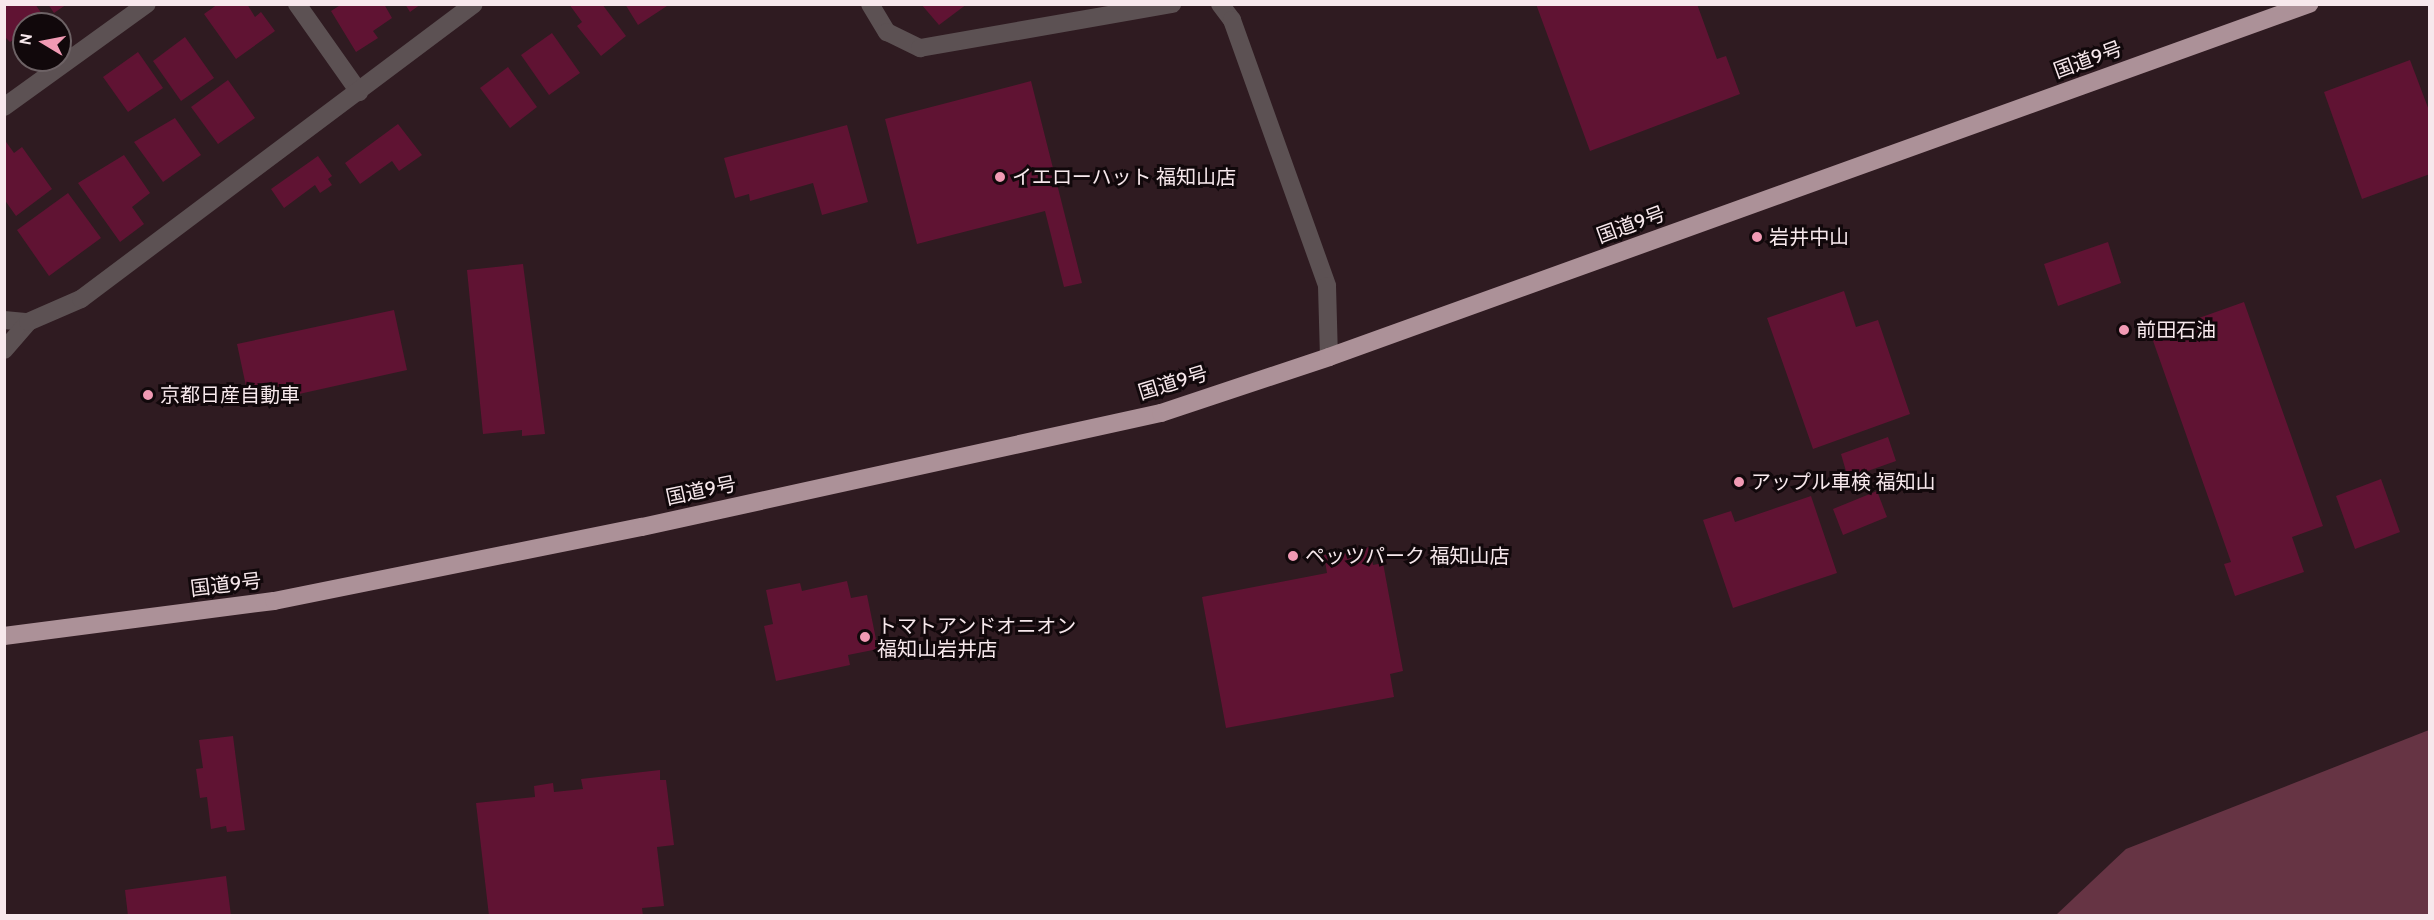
<!DOCTYPE html>
<meta charset="utf-8">
<style>
body{margin:0}
#map{position:relative;width:2434px;height:920px;overflow:hidden;background:#2f1b21;font-family:Cabin,"Noto Sans JP",sans-serif}
div>[style]{position:absolute}
[style*='--x']{left:calc(var(--x)*1px);top:calc(var(--y)*1px);width:calc(var(--w)*1px);rotate:calc(var(--a)*1deg)}
.green>*{inset:0;background:#663444}
.building>*{inset:0;background:#601333}
.street>*{height:18px;margin:-9px;padding:0 9px;transform-origin:9px;border-radius:9px;background:#5c5153}
.highway>*{height:18px;margin:-9px;padding:0 9px;transform-origin:9px;border-radius:9px;background:#ac9198}
.dots>*{width:16px;height:16px;translate:-50% -50%;box-sizing:border-box;border:3px solid #11080b;border-radius:50%}
span{translate:-50% -50%;white-space:nowrap;text-align:center;line-height:1.15;-webkit-text-stroke:6px #11080b;paint-order:stroke}
.street-label{font-size:20px;color:#f7e8ec}
.poi-label{font-size:20px;color:#f7e8ec}
.left{translate:0 -50%;text-align:left}
.frame{position:absolute;inset:0;border:6px solid #f7e8ec;pointer-events:none}
.north{position:absolute;left:12px;top:12px;width:60px;height:60px;box-sizing:border-box;background:#11080b;border:2px solid #6d6265;border-radius:50%;rotate:280deg;font-size:16px;font-weight:700;line-height:24px;text-align:center;color:#f7e8ec}
.north::after{content:'';display:block;margin:auto;width:21px;height:27px;background:#f19ab4;clip-path:polygon(50% 0,100% 100%,50% 72%,0 100%)}
</style>
<div id="map">
<div class="green">
<i style="clip-path:polygon(2429px 730px,2429px 915px,2056px 915px,2126px 849px)"></i>
</div>
<div class="building">
<i style="clip-path:polygon(4px 4px,35px 4px,49px 24px,24px 24px,24px 32px,10px 42px,4px 36px)"></i>
<i style="clip-path:polygon(48px 4px,67px 4px,54px 13px)"></i>
<i style="clip-path:polygon(218px 4px,247px 4px,255px 17px,261px 12px,275px 31px,236px 59px,204px 14px)"></i>
<i style="clip-path:polygon(342px 4px,384px 4px,392px 18px,373px 31px,378px 38px,356px 52px,331px 11px)"></i>
<i style="clip-path:polygon(405px 4px,421px 4px,410px 12px)"></i>
<i style="clip-path:polygon(569px 4px,602px 4px,626px 36px,601px 56px,577px 26px,582px 22px)"></i>
<i style="clip-path:polygon(625px 4px,670px 4px,638px 25px)"></i>
<i style="clip-path:polygon(921px 4px,967px 4px,939px 25px)"></i>
<i style="clip-path:polygon(1536px 4px,1697px 4px,1717px 59px,1726px 56px,1740px 94px,1590px 151px)"></i>
<i style="clip-path:polygon(552px 33px,580px 73px,549px 95px,521px 55px)"></i>
<i style="clip-path:polygon(185px 37px,214px 78px,181px 101px,153px 61px)"></i>
<i style="clip-path:polygon(138px 52px,163px 88px,128px 112px,103px 77px)"></i>
<i style="clip-path:polygon(2410px 60px,2430px 113px,2430px 174px,2362px 199px,2324px 92px)"></i>
<i style="clip-path:polygon(508px 67px,537px 107px,510px 128px,480px 88px)"></i>
<i style="clip-path:polygon(228px 80px,255px 118px,218px 144px,191px 107px)"></i>
<i style="clip-path:polygon(1031px 81px,1082px 283px,1064px 287px,1045px 211px,917px 244px,885px 119px)"></i>
<i style="clip-path:polygon(175px 118px,201px 155px,163px 182px,134px 142px)"></i>
<i style="clip-path:polygon(398px 124px,422px 155px,399px 171px,392px 161px,360px 184px,345px 163px)"></i>
<i style="clip-path:polygon(847px 125px,868px 202px,822px 215px,813px 183px,750px 201px,749px 194px,735px 198px,724px 158px)"></i>
<i style="clip-path:polygon(4px 139px,14px 153px,22px 147px,52px 189px,16px 216px,4px 199px)"></i>
<i style="clip-path:polygon(124px 155px,150px 193px,132px 207px,144px 224px,120px 242px,78px 183px)"></i>
<i style="clip-path:polygon(318px 156px,332px 176px,328px 179px,332px 185px,320px 193px,315px 185px,284px 208px,271px 189px)"></i>
<i style="clip-path:polygon(68px 193px,101px 238px,49px 276px,17px 230px)"></i>
<i style="clip-path:polygon(2108px 242px,2121px 283px,2058px 306px,2044px 264px)"></i>
<i style="clip-path:polygon(523px 264px,545px 434px,522px 436px,522px 430px,483px 434px,467px 270px)"></i>
<i style="clip-path:polygon(1844px 291px,1856px 327px,1878px 320px,1910px 414px,1813px 449px,1767px 318px)"></i>
<i style="clip-path:polygon(2244px 302px,2323px 526px,2292px 537px,2304px 572px,2235px 596px,2224px 564px,2231px 562px,2151px 335px)"></i>
<i style="clip-path:polygon(394px 310px,407px 370px,250px 405px,237px 344px)"></i>
<i style="clip-path:polygon(1888px 437px,1896px 461px,1848px 478px,1841px 454px)"></i>
<i style="clip-path:polygon(2381px 479px,2400px 532px,2355px 549px,2336px 496px)"></i>
<i style="clip-path:polygon(1877px 491px,1887px 517px,1843px 535px,1833px 509px)"></i>
<i style="clip-path:polygon(1811px 496px,1837px 573px,1733px 608px,1703px 520px,1731px 511px,1735px 522px)"></i>
<i style="clip-path:polygon(1370px 547px,1373px 565px,1383px 563px,1403px 671px,1390px 674px,1394px 697px,1226px 728px,1202px 597px,1327px 573px,1324px 555px)"></i>
<i style="clip-path:polygon(847px 581px,851px 598px,867px 595px,878px 649px,848px 655px,850px 665px,776px 681px,764px 626px,773px 624px,766px 590px,800px 583px,802px 591px)"></i>
<i style="clip-path:polygon(233px 736px,245px 830px,227px 832px,226px 826px,211px 829px,207px 797px,200px 798px,196px 769px,203px 768px,199px 740px)"></i>
<i style="clip-path:polygon(660px 770px,660px 780px,666px 780px,674px 845px,657px 847px,664px 906px,642px 908px,643px 916px,489px 916px,476px 803px,535px 797px,534px 786px,553px 783px,554px 792px,583px 789px,581px 779px)"></i>
<i style="clip-path:polygon(226px 876px,231px 916px,128px 916px,125px 890px)"></i>
</div>
<div class="street">
<i style="--x:297;--y:4;--w:108;--a:54.8"></i>
<i style="--x:870;--y:4;--w:33;--a:59"></i>
<i style="--x:887;--y:32;--w:37;--a:26"></i>
<i style="--x:920;--y:48;--w:256;--a:-9.9"></i>
<i style="--x:1220;--y:4;--w:20;--a:53"></i>
<i style="--x:1232;--y:20;--w:282;--a:70.3"></i>
<i style="--x:1327;--y:286;--w:71;--a:88.4"></i>
<i style="--x:4;--y:107;--w:176;--a:-35.8"></i>
<i style="--x:4;--y:320;--w:24;--a:5"></i>
<i style="--x:4;--y:350;--w:37;--a:-49"></i>
<i style="--x:28;--y:322;--w:58;--a:-23.5"></i>
<i style="--x:81;--y:299;--w:491;--a:-36.9"></i>
</div>
<div class="highway">
<i style="--x:4;--y:636;--w:272;--a:-7.4"></i>
<i style="--x:274;--y:601;--w:375;--a:-11.4"></i>
<i style="--x:642;--y:527;--w:531;--a:-12.39"></i>
<i style="--x:1161;--y:413;--w:177;--a:-18.4"></i>
<i style="--x:1329;--y:357;--w:1042;--a:-19.81"></i>
</div>
<div class="dots">
<i style="left:1000px;top:177px;background:#f19ab4"></i>
<i style="left:1757px;top:237px;background:#f19ab4"></i>
<i style="left:2124px;top:330px;background:#f19ab4"></i>
<i style="left:148px;top:395px;background:#f19ab4"></i>
<i style="left:1739px;top:482px;background:#f19ab4"></i>
<i style="left:1293px;top:556px;background:#f19ab4"></i>
<i style="left:865px;top:637px;background:#f19ab4"></i>
</div>
<div class="street-label">
<span style="left:2088px;top:60px;rotate:-20deg">国道9号</span>
<span style="left:1631px;top:225px;rotate:-20deg">国道9号</span>
<span style="left:1173px;top:383px;rotate:-17deg">国道9号</span>
<span style="left:701px;top:491px;rotate:-12deg">国道9号</span>
<span style="left:226px;top:585px;rotate:-7deg">国道9号</span>
</div>
<div class="poi-label">
<span class="left" style="left:1012px;top:177px">イエローハット 福知山店</span>
<span class="left" style="left:1769px;top:237px">岩井中山</span>
<span class="left" style="left:2136px;top:330px">前田石油</span>
<span class="left" style="left:160px;top:395px">京都日産自動車</span>
<span class="left" style="left:1751px;top:482px">アップル車検 福知山</span>
<span class="left" style="left:1305px;top:556px">ペッツパーク 福知山店</span>
<span class="left" style="left:877px;top:638px">トマトアンドオニオン<br>福知山岩井店</span>
</div>
<div class="frame"></div>
<div class="north">N</div>
</div>
